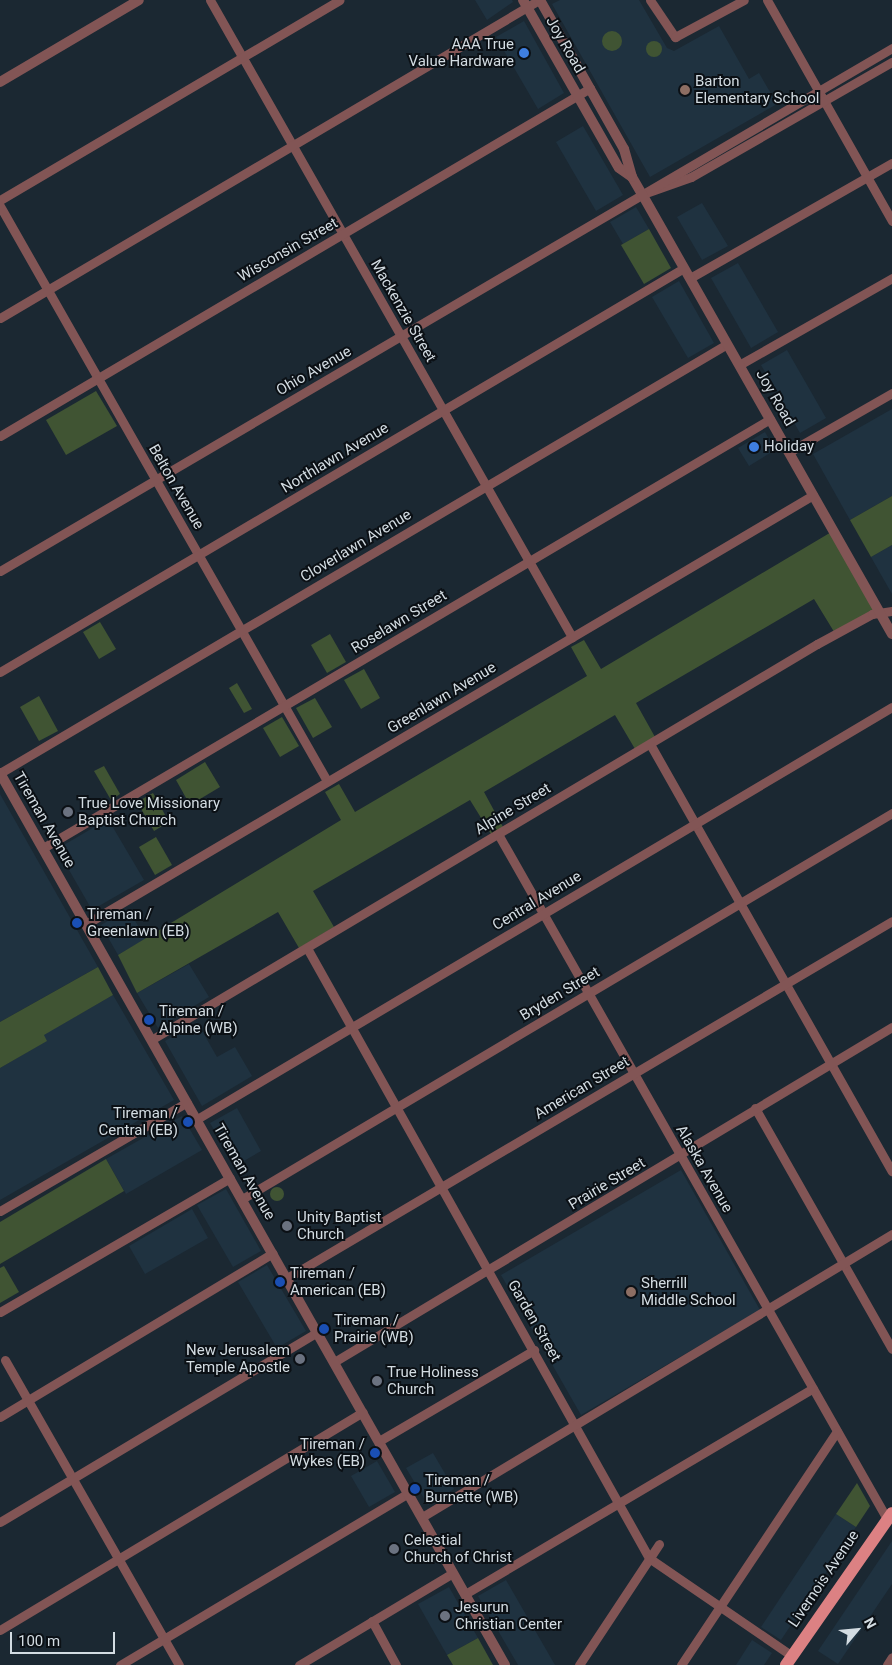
<!DOCTYPE html>
<style>
body{margin:0}
#map{position:relative;width:892px;height:1665px;overflow:hidden;background:#1b2832;font-family:Roboto,sans-serif}
div>[style]{position:absolute}
[style*='--x']{left:calc(var(--x)*1px);top:calc(var(--y)*1px);width:calc(var(--w)*1px);rotate:calc(var(--a)*1deg)}
.built>*{inset:0;background:#1f3240}
.green>*{inset:0;background:#405433}
.round{border-radius:50%}
.minor>*{height:9px;margin:-4.5px;padding:0 4.5px;transform-origin:4.5px;border-radius:4.5px;background:#825555}
.tertiary>*{height:10px;margin:-5px;padding:0 5px;transform-origin:5px;border-radius:5px;background:#825555}
.primary>*{height:12px;margin:-6px;padding:0 6px;transform-origin:6px;border-radius:6px;background:#dc8183}
.dots>*{width:14px;height:14px;translate:-50% -50%;box-sizing:border-box;border:2px solid #0b1015;border-radius:50%}
span{translate:-50% -50%;white-space:nowrap;text-align:center;line-height:1.15;-webkit-text-stroke:4px #0b1015;paint-order:stroke}
.poi-label{font-size:15px;color:#d3dce2}
.right{translate:-100% -50%;text-align:right}
.left{translate:0 -50%;text-align:left}
.street-label{font-size:15px;color:#d3dce2}
.north{position:absolute;left:832px;top:1605px;width:50px;height:50px;-webkit-text-stroke:4px #0b1015;paint-order:stroke;rotate:62deg;font-size:14px;font-weight:700;line-height:20px;text-align:center;color:#d3dce2}
.north::after{content:'';display:block;margin:auto;width:18px;height:22px;background:#d3dce2;clip-path:polygon(50% 0,100% 100%,50% 72%,0 100%)}
.scale{position:absolute;left:10px;top:1632px;width:105px;height:22px;box-sizing:border-box;border:2px solid #d3dce2;border-top:0;padding-left:6px;font-size:15px;line-height:18px;white-space:nowrap;color:#d3dce2;-webkit-text-stroke:4px #0b1015;paint-order:stroke}
</style>
<div id="map">
<div class="built">
<i style="clip-path:polygon(475px 0,512px 0,513px 2px,487px 20px)"></i>
<i style="clip-path:polygon(560px 0,639px 0,667px 48px,674px 51px,719px 26px,749px 79px,759px 73px,777px 104px,650px 177px,552px 4px)"></i>
<i style="clip-path:polygon(524px 21px,564px 93px,538px 109px,496px 37px)"></i>
<i style="clip-path:polygon(583px 126px,623px 195px,596px 211px,556px 142px)"></i>
<i style="clip-path:polygon(702px 203px,728px 246px,702px 260px,677px 217px)"></i>
<i style="clip-path:polygon(636px 207px,649px 229px,623px 244px,610px 222px)"></i>
<i style="clip-path:polygon(738px 263px,778px 332px,751px 348px,711px 278px)"></i>
<i style="clip-path:polygon(679px 281px,714px 343px,688px 358px,652px 297px)"></i>
<i style="clip-path:polygon(787px 350px,826px 418px,800px 433px,761px 365px)"></i>
<i style="clip-path:polygon(892px 409px,892px 496px,850px 520px,813px 454px)"></i>
<i style="clip-path:polygon(765px 432px,775px 450px,749px 466px,738px 448px)"></i>
<i style="clip-path:polygon(892px 545px,892px 594px,871px 557px)"></i>
<i style="clip-path:polygon(0 794px,98px 967px,0 1022px)"></i>
<i style="clip-path:polygon(108px 819px,144px 880px,92px 910px,57px 849px)"></i>
<i style="clip-path:polygon(128px 909px,146px 939px,118px 955px,101px 925px)"></i>
<i style="clip-path:polygon(189px 964px,209px 997px,158px 1028px,137px 993px)"></i>
<i style="clip-path:polygon(113px 995px,174px 1100px,0 1200px,0 1068px,46px 1041px,43px 1035px)"></i>
<i style="clip-path:polygon(197px 1022px,217px 1057px,235px 1047px,252px 1076px,202px 1106px,165px 1041px)"></i>
<i style="clip-path:polygon(237px 1108px,261px 1151px,235px 1166px,210px 1123px)"></i>
<i style="clip-path:polygon(182px 1116px,202px 1150px,126px 1194px,106px 1159px)"></i>
<i style="clip-path:polygon(681px 1170px,760px 1310px,581px 1415px,501px 1275px)"></i>
<i style="clip-path:polygon(226px 1189px,261px 1251px,233px 1267px,197px 1205px)"></i>
<i style="clip-path:polygon(192px 1209px,208px 1238px,145px 1274px,129px 1246px)"></i>
<i style="clip-path:polygon(267px 1265px,306px 1331px,277px 1348px,238px 1282px)"></i>
<i style="clip-path:polygon(433px 1453px,454px 1489px,428px 1505px,406px 1468px)"></i>
<i style="clip-path:polygon(377px 1461px,395px 1492px,369px 1507px,351px 1476px)"></i>
<i style="clip-path:polygon(836px 1514px,856px 1527px,781px 1640px,761px 1627px)"></i>
<i style="clip-path:polygon(892px 1541px,892px 1584px,838px 1664px,818px 1651px)"></i>
<i style="clip-path:polygon(506px 1580px,555px 1665px,518px 1665px,478px 1596px)"></i>
<i style="clip-path:polygon(449px 1587px,478px 1638px,447px 1655px,418px 1604px)"></i>
<i style="clip-path:polygon(752px 1640px,772px 1653px,764px 1665px,736px 1665px)"></i>
</div>
<div class="green">
<i class="round" style="left:602px;top:31px;width:20px;height:20px"></i>
<i class="round" style="left:646px;top:41px;width:16px;height:16px"></i>
<i style="clip-path:polygon(649px 229px,671px 268px,644px 284px,621px 245px)"></i>
<i style="clip-path:polygon(96px 391px,117px 426px,66px 455px,46px 420px)"></i>
<i style="clip-path:polygon(892px 496px,892px 545px,871px 557px,850px 520px)"></i>
<i style="clip-path:polygon(833px 531px,878px 610px,836px 635px,814px 599px,636px 703px,655px 737px,635px 749px,615px 715px,484px 792px,503px 827px,491px 834px,470px 800px,313px 891px,334px 927px,299px 948px,278px 912px,137px 993px,118px 955px,341px 820px,325px 792px,339px 784px,355px 812px,587px 676px,571px 647px,584px 640px,601px 669px)"></i>
<i style="clip-path:polygon(100px 622px,116px 649px,99px 659px,83px 632px)"></i>
<i style="clip-path:polygon(330px 634px,346px 662px,327px 673px,311px 645px)"></i>
<i style="clip-path:polygon(364px 669px,380px 698px,361px 709px,344px 680px)"></i>
<i style="clip-path:polygon(237px 683px,252px 709px,244px 713px,229px 688px)"></i>
<i style="clip-path:polygon(39px 696px,58px 731px,39px 741px,20px 707px)"></i>
<i style="clip-path:polygon(315px 698px,332px 727px,313px 738px,296px 708px)"></i>
<i style="clip-path:polygon(282px 717px,299px 746px,280px 757px,263px 728px)"></i>
<i style="clip-path:polygon(205px 762px,220px 787px,190px 805px,176px 780px)"></i>
<i style="clip-path:polygon(104px 766px,120px 794px,111px 800px,94px 771px)"></i>
<i style="clip-path:polygon(153px 793px,169px 822px,154px 831px,137px 802px)"></i>
<i style="clip-path:polygon(156px 837px,172px 865px,155px 875px,139px 847px)"></i>
<i style="clip-path:polygon(98px 967px,113px 995px,44px 1035px,47px 1041px,0 1068px,0 1022px)"></i>
<i style="clip-path:polygon(106px 1159px,124px 1191px,0 1264px,0 1222px)"></i>
<i class="round" style="left:270px;top:1187px;width:14px;height:14px"></i>
<i style="clip-path:polygon(4px 1266px,19px 1292px,0 1303px,0 1268px)"></i>
<i style="clip-path:polygon(857px 1483px,870px 1506px,856px 1527px,836px 1514px)"></i>
<i style="clip-path:polygon(478px 1638px,493px 1665px,453px 1665px,447px 1655px)"></i>
</div>
<div class="minor">
<i style="--x:210;--y:0;--w:733;--a:60.39"></i>
<i style="--x:650;--y:0;--w:45;--a:56"></i>
<i style="--x:675;--y:37;--w:78;--a:-28.2"></i>
<i style="--x:767;--y:0;--w:254;--a:60.5"></i>
<i style="--x:643;--y:194;--w:51;--a:-19.5"></i>
<i style="--x:691;--y:177;--w:232;--a:-29.8"></i>
<i style="--x:0;--y:200;--w:394;--a:-30.5"></i>
<i style="--x:0;--y:206;--w:661;--a:60.37"></i>
<i style="--x:690;--y:278;--w:232;--a:-29.7"></i>
<i style="--x:0;--y:318;--w:626;--a:-30.54"></i>
<i style="--x:739;--y:365;--w:176;--a:-29.6"></i>
<i style="--x:0;--y:436;--w:685;--a:-30.53"></i>
<i style="--x:789;--y:452;--w:119;--a:-29.8"></i>
<i style="--x:0;--y:571;--w:1034;--a:-30.38"></i>
<i style="--x:0;--y:672;--w:794;--a:-30.57"></i>
<i style="--x:650;--y:744;--w:491;--a:60.5"></i>
<i style="--x:0;--y:773;--w:844;--a:-30.54"></i>
<i style="--x:498;--y:834;--w:786;--a:60.4"></i>
<i style="--x:43;--y:848;--w:844;--a:-30.54"></i>
<i style="--x:86;--y:924;--w:844;--a:-30.54"></i>
<i style="--x:307;--y:948;--w:699;--a:60.72"></i>
<i style="--x:649;--y:1558;--w:173;--a:34.4"></i>
<i style="--x:151;--y:1040;--w:775;--a:-30.74"></i>
<i style="--x:817;--y:644;--w:63;--a:-28.6"></i>
<i style="--x:872;--y:614;--w:20;--a:-9"></i>
<i style="--x:755;--y:1108;--w:277;--a:60.4"></i>
<i style="--x:197;--y:1119;--w:808;--a:-30.66"></i>
<i style="--x:242;--y:1199;--w:756;--a:-30.7"></i>
<i style="--x:0;--y:1211;--w:216;--a:-30.2"></i>
<i style="--x:287;--y:1278;--w:702;--a:-30.54"></i>
<i style="--x:0;--y:1312;--w:266;--a:-30.2"></i>
<i style="--x:5;--y:1360;--w:351;--a:60.3"></i>
<i style="--x:334;--y:1362;--w:651;--a:-30.98"></i>
<i style="--x:0;--y:1417;--w:318;--a:-31"></i>
<i style="--x:379;--y:1441;--w:180;--a:-30.4"></i>
<i style="--x:422;--y:1517;--w:549;--a:-31.05"></i>
<i style="--x:0;--y:1522;--w:370;--a:-30.9"></i>
<i style="--x:465;--y:1594;--w:404;--a:-30.6"></i>
<i style="--x:372;--y:1621;--w:50;--a:61.4"></i>
<i style="--x:0;--y:1630;--w:423;--a:-31"></i>
<i style="--x:120;--y:1665;--w:335;--a:-30.8"></i>
<i style="--x:299;--y:1665;--w:179;--a:-30.9"></i>
<i style="--x:579;--y:1665;--w:145;--a:-56.5"></i>
<i style="--x:681;--y:1665;--w:281;--a:-56.3"></i>
<i style="--x:887;--y:1665;--w:9;--a:-58"></i>
</div>
<div class="tertiary">
<i style="--x:523;--y:0;--w:193;--a:60.3"></i>
<i style="--x:619;--y:168;--w:16;--a:35"></i>
<i style="--x:632;--y:177;--w:20;--a:60"></i>
<i style="--x:642;--y:194;--w:506;--a:60.4"></i>
<i style="--x:540;--y:0;--w:171;--a:60.6"></i>
<i style="--x:624;--y:149;--w:29;--a:74"></i>
<i style="--x:0;--y:82;--w:161;--a:-30.5"></i>
<i style="--x:0;--y:773;--w:1025;--a:60.48"></i>
</div>
<div class="primary">
<i style="--x:786;--y:1665;--w:185;--a:-55.1"></i>
</div>
<div class="dots">
<i style="left:524px;top:53px;background:#3f7fe0"></i>
<i style="left:685px;top:90px;background:#8d6e63"></i>
<i style="left:754px;top:447px;background:#3f7fe0"></i>
<i style="left:68px;top:812px;background:#6b7280"></i>
<i style="left:77px;top:923px;background:#1a4fb4"></i>
<i style="left:149px;top:1020px;background:#1a4fb4"></i>
<i style="left:188px;top:1122px;background:#1a4fb4"></i>
<i style="left:287px;top:1226px;background:#6b7280"></i>
<i style="left:280px;top:1282px;background:#1a4fb4"></i>
<i style="left:631px;top:1292px;background:#8d6e63"></i>
<i style="left:324px;top:1329px;background:#1a4fb4"></i>
<i style="left:300px;top:1359px;background:#6b7280"></i>
<i style="left:377px;top:1381px;background:#6b7280"></i>
<i style="left:375px;top:1453px;background:#1a4fb4"></i>
<i style="left:415px;top:1489px;background:#1a4fb4"></i>
<i style="left:394px;top:1549px;background:#6b7280"></i>
<i style="left:445px;top:1616px;background:#6b7280"></i>
</div>
<div class="poi-label">
<span class="right" style="left:514px;top:53px">AAA True<br>Value Hardware</span>
<span class="left" style="left:695px;top:90px">Barton<br>Elementary School</span>
<span class="left" style="left:764px;top:447px">Holiday</span>
<span class="left" style="left:78px;top:812px">True Love Missionary<br>Baptist Church</span>
<span class="left" style="left:87px;top:923px">Tireman /<br>Greenlawn (EB)</span>
<span class="left" style="left:159px;top:1020px">Tireman /<br>Alpine (WB)</span>
<span class="right" style="left:178px;top:1122px">Tireman /<br>Central (EB)</span>
<span class="left" style="left:297px;top:1226px">Unity Baptist<br>Church</span>
<span class="left" style="left:290px;top:1282px">Tireman /<br>American (EB)</span>
<span class="left" style="left:641px;top:1292px">Sherrill<br>Middle School</span>
<span class="left" style="left:334px;top:1329px">Tireman /<br>Prairie (WB)</span>
<span class="right" style="left:290px;top:1359px">New Jerusalem<br>Temple Apostle</span>
<span class="left" style="left:387px;top:1381px">True Holiness<br>Church</span>
<span class="right" style="left:365px;top:1453px">Tireman /<br>Wykes (EB)</span>
<span class="left" style="left:425px;top:1489px">Tireman /<br>Burnette (WB)</span>
<span class="left" style="left:404px;top:1549px">Celestial<br>Church of Christ</span>
<span class="left" style="left:455px;top:1616px">Jesurun<br>Christian Center</span>
</div>
<div class="street-label">
<span style="left:565px;top:45px;rotate:60deg">Joy Road</span>
<span style="left:288px;top:250px;rotate:-30deg">Wisconsin Street</span>
<span style="left:403px;top:311px;rotate:60deg">Mackenzie Street</span>
<span style="left:314px;top:371px;rotate:-30deg">Ohio Avenue</span>
<span style="left:775px;top:398px;rotate:60deg">Joy Road</span>
<span style="left:335px;top:458px;rotate:-31deg">Northlawn Avenue</span>
<span style="left:176px;top:487px;rotate:60deg">Belton Avenue</span>
<span style="left:356px;top:546px;rotate:-31deg">Cloverlawn Avenue</span>
<span style="left:399px;top:622px;rotate:-31deg">Roselawn Street</span>
<span style="left:442px;top:698px;rotate:-31deg">Greenlawn Avenue</span>
<span style="left:513px;top:809px;rotate:-31deg">Alpine Street</span>
<span style="left:44px;top:820px;rotate:60deg">Tireman Avenue</span>
<span style="left:537px;top:901px;rotate:-31deg">Central Avenue</span>
<span style="left:560px;top:994px;rotate:-31deg">Bryden Street</span>
<span style="left:582px;top:1088px;rotate:-31deg">American Street</span>
<span style="left:704px;top:1169px;rotate:60deg">Alaska Avenue</span>
<span style="left:244px;top:1172px;rotate:60deg">Tireman Avenue</span>
<span style="left:607px;top:1184px;rotate:-31deg">Prairie Street</span>
<span style="left:534px;top:1321px;rotate:60deg">Garden Street</span>
<span style="left:824px;top:1579px;rotate:-56deg">Livernois Avenue</span>
</div>
<div class="north">N</div>
<div class="scale">100 m</div>
</div>
